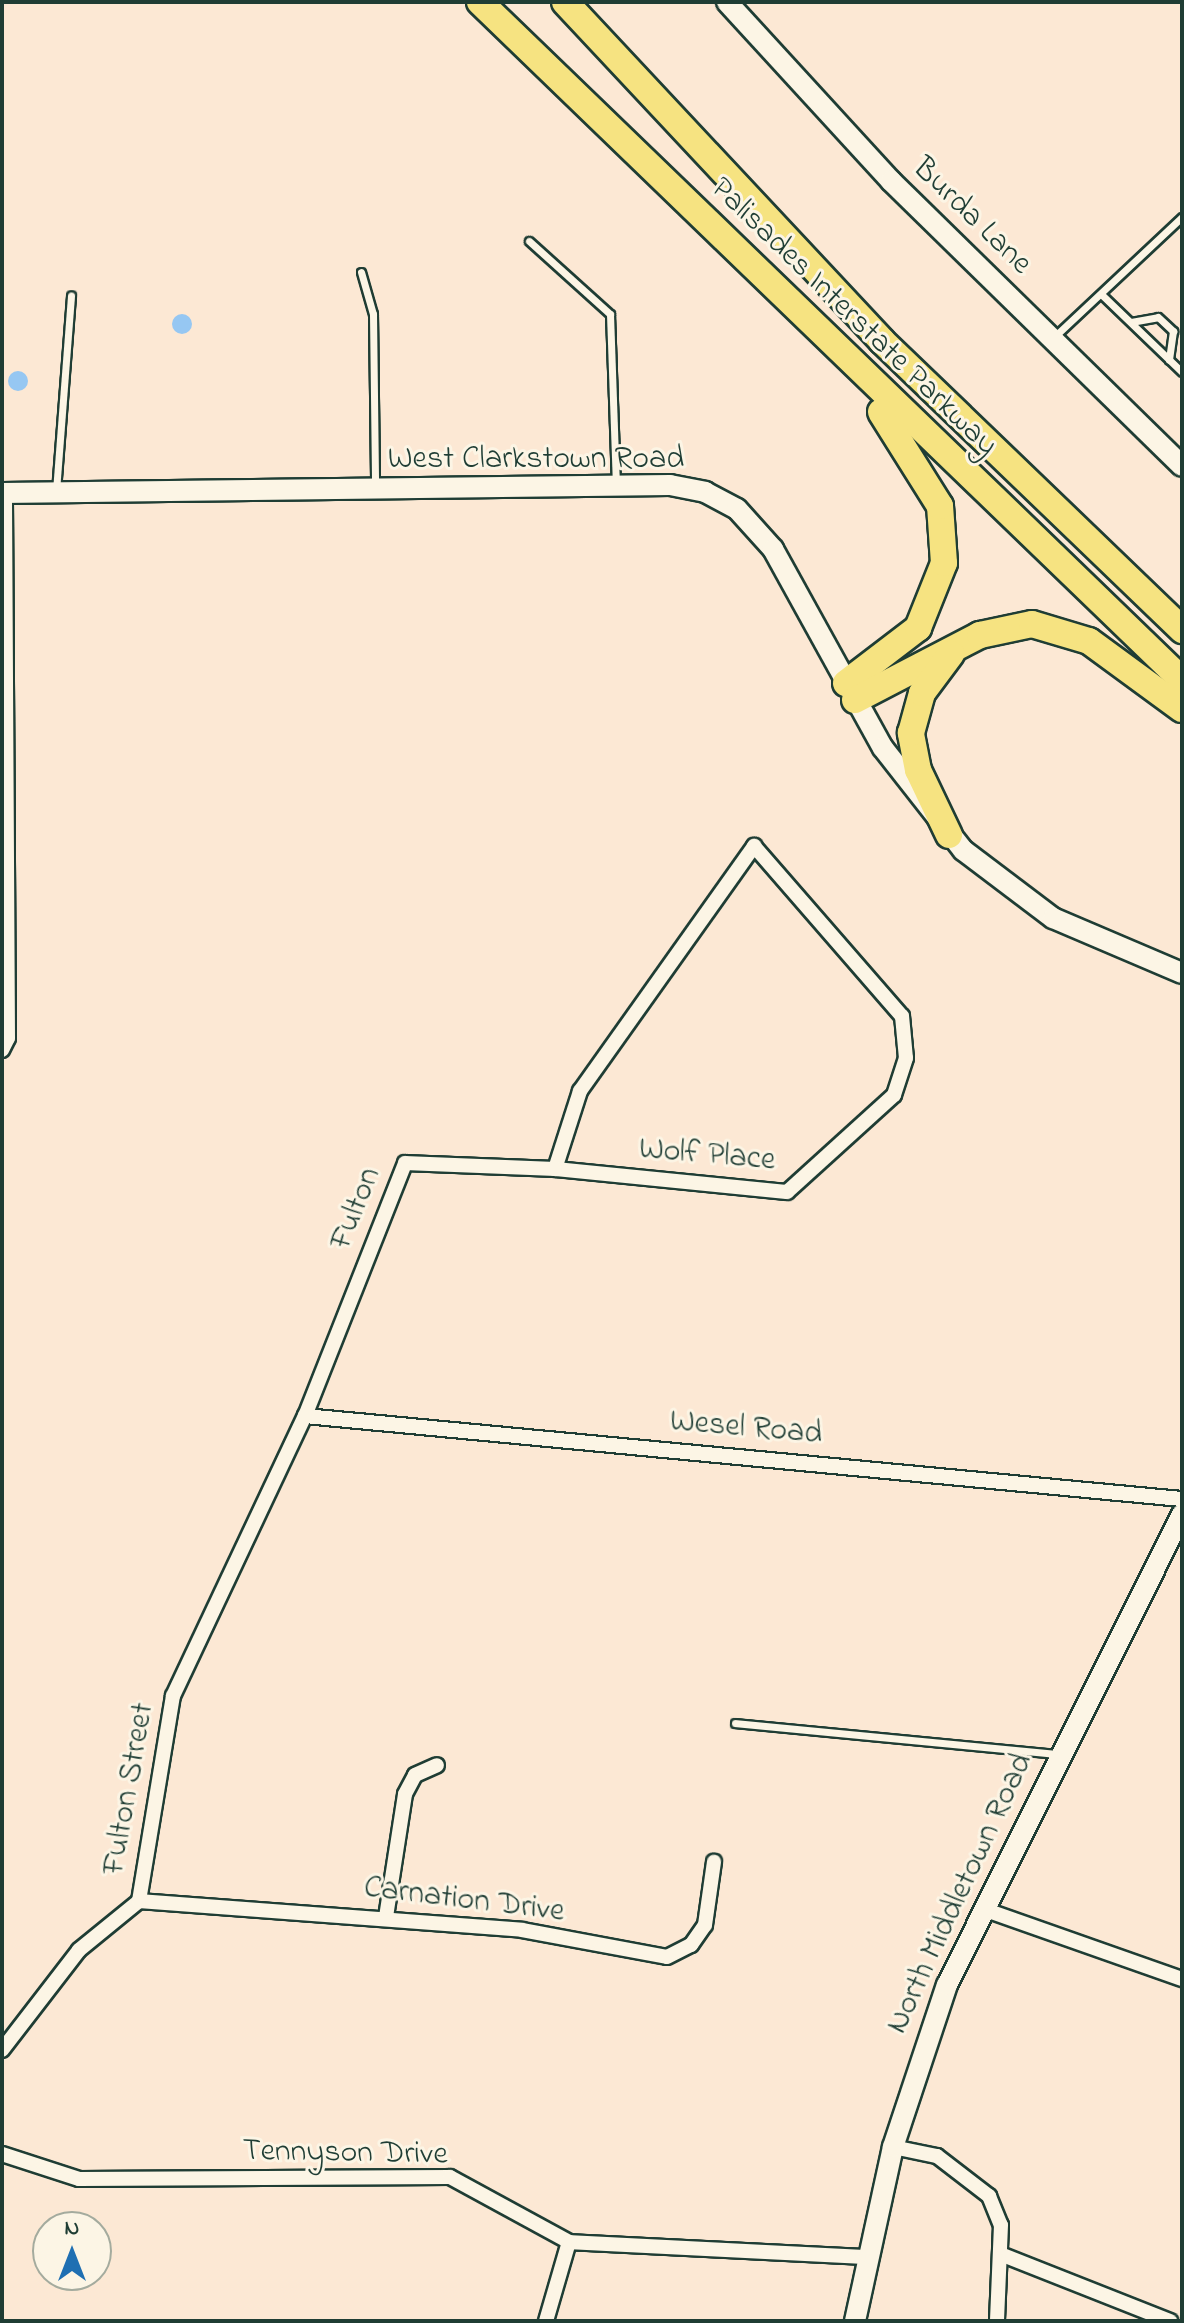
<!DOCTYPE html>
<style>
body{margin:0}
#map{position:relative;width:1184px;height:2323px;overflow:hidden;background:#fce8d4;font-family:"Indie Flower",sans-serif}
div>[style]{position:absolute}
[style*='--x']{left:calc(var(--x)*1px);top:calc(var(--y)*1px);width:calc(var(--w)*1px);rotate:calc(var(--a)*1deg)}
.water>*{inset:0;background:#96c7f2}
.round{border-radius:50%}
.roads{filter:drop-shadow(2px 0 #1f3d34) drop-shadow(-2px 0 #1f3d34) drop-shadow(0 2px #1f3d34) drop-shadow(0 -2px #1f3d34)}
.lane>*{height:7px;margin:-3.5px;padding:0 3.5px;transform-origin:3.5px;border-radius:3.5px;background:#fcf5e5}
.street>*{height:14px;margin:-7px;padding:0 7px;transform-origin:7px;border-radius:7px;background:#fcf5e5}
.secondary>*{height:20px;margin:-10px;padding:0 10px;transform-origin:10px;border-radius:10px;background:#fcf5e5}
.highway>*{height:26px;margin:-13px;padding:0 13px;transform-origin:13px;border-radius:13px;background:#f6e381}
span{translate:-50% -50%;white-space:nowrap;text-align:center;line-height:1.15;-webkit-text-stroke:6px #fcf5e5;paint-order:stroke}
.street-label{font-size:32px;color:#1f3d34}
.frame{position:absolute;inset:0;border:4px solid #1f3d34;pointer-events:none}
.north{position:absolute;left:32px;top:2211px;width:80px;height:80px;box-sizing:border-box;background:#fcf5e5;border:2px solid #a4ab9e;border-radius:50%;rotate:0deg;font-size:22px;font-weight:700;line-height:32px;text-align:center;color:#1f3d34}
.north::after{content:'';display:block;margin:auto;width:28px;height:36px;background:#1f6fb2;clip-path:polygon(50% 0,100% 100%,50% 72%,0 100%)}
</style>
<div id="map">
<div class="water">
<i class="round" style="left:172px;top:314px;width:20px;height:20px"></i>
<i class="round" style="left:8px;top:371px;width:20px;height:20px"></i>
</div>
<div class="roads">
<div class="lane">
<i style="--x:529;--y:241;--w:109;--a:42"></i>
<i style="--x:610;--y:314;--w:171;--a:88"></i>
<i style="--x:361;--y:272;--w:44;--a:74.1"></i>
<i style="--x:373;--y:314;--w:173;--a:89.3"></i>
<i style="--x:1101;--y:294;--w:112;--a:43.9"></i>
<i style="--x:1131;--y:322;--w:27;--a:-10"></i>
<i style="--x:1158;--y:317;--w:21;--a:43"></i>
<i style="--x:1173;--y:331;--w:29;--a:98"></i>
<i style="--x:1054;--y:337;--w:175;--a:-43.2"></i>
<i style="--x:56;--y:491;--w:196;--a:-85.6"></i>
<i style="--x:735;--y:1723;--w:325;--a:5.5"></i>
</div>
<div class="street">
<i style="--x:754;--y:846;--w:225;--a:49"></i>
<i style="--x:902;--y:1016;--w:42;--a:84.6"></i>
<i style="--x:906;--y:1058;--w:39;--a:108"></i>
<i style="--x:894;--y:1095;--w:144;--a:137.8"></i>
<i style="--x:787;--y:1192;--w:233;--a:-174.3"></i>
<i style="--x:555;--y:1169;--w:82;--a:-72.2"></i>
<i style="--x:580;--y:1091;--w:301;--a:-54.6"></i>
<i style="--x:2;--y:1050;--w:13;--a:-63"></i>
<i style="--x:8;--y:1038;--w:545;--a:-90.32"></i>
<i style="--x:305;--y:1416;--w:881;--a:5.41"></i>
<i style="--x:139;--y:1901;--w:384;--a:4.3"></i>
<i style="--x:522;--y:1930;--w:147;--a:10.5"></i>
<i style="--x:667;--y:1957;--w:27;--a:-27"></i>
<i style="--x:691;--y:1945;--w:24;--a:-55"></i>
<i style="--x:705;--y:1925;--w:64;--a:-81.9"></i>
<i style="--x:983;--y:1909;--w:211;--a:19.4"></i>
<i style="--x:386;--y:1917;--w:124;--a:-81.2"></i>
<i style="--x:405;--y:1794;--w:21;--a:-62"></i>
<i style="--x:415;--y:1775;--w:24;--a:-24"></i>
<i style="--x:2;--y:2050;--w:126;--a:-52.4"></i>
<i style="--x:79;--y:1950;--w:77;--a:-39.2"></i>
<i style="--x:139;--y:1901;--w:208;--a:-80.6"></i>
<i style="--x:173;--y:1696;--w:310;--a:-64.8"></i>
<i style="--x:305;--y:1416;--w:272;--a:-68.4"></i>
<i style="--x:405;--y:1163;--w:150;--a:2.3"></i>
<i style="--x:893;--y:2147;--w:45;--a:11.6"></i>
<i style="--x:937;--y:2156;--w:66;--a:37.6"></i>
<i style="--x:989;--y:2196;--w:31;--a:68"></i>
<i style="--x:1001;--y:2225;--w:96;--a:92.4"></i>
<i style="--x:2;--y:2154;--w:81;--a:18"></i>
<i style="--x:79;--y:2179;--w:371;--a:-0.3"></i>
<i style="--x:450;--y:2177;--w:136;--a:28.6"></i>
<i style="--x:569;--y:2242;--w:299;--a:2.9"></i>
<i style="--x:1003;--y:2255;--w:180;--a:21.6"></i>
<i style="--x:546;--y:2321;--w:82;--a:-73.8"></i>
</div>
<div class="secondary">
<i style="--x:727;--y:2;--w:243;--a:47.5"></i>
<i style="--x:891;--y:181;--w:407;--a:44.4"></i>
<i style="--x:2;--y:493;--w:668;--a:-0.69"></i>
<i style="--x:670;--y:485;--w:36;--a:11"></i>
<i style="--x:705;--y:492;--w:36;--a:28"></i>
<i style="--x:737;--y:509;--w:54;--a:48"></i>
<i style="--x:773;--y:549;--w:227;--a:61.1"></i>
<i style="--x:883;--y:748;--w:130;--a:51.9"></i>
<i style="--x:963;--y:850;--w:113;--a:37.1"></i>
<i style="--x:1053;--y:918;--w:140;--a:23.1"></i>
<i style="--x:855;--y:2321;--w:178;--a:-77.7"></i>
<i style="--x:893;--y:2147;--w:171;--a:-71.6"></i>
<i style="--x:947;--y:1985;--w:526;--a:-63.48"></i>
</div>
<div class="highway">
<i style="--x:480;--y:2;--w:976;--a:44"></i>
<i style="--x:565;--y:2;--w:464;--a:46.9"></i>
<i style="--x:882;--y:341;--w:417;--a:43.9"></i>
<i style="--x:846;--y:683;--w:91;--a:-37.4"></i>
<i style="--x:918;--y:628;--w:70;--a:-68.2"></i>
<i style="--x:944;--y:563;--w:57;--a:-94"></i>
<i style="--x:940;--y:506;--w:111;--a:-122.1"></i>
<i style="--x:855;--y:700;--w:141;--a:-27.5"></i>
<i style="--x:980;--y:635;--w:53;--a:-11.9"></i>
<i style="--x:1032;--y:624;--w:59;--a:16.6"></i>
<i style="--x:1089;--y:641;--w:115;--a:36.2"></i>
<i style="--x:949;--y:835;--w:72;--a:-115.5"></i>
<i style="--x:918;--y:770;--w:38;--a:-101"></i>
<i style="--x:911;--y:733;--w:41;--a:-74.6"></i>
<i style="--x:922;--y:693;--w:49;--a:-53.4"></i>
</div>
</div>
<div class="street-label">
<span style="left:971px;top:217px;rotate:44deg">Burda Lane</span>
<span style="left:853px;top:318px;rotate:44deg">Palisades Interstate Parkway</span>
<span style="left:536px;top:460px">West Clarkstown Road</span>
<span style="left:707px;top:1156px;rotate:5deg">Wolf Place</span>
<span style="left:357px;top:1209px;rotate:-68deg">Fulton</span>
<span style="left:746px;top:1429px;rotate:5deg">Wesel Road</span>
<span style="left:130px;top:1789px;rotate:-80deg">Fulton Street</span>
<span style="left:961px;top:1894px;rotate:-65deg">North Middletown Road</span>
<span style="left:464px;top:1901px;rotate:7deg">Carnation Drive</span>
<span style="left:345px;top:2154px;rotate:1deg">Tennyson Drive</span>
</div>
<div class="frame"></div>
<div class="north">N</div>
</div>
